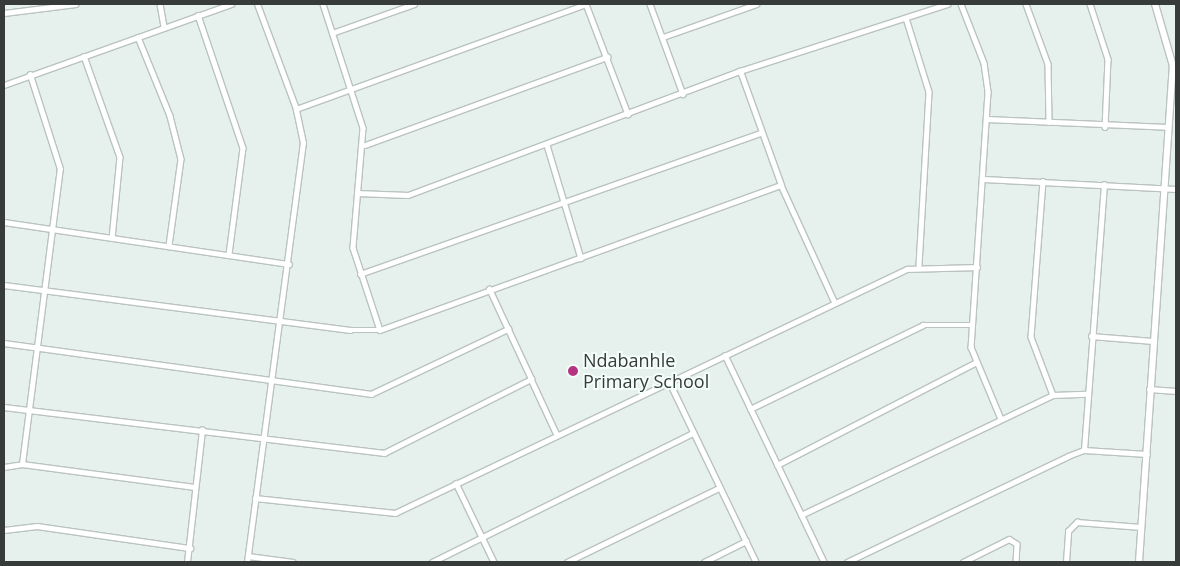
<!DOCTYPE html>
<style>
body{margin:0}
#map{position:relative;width:1180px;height:566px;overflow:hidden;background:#e6f0ec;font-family:"Open Sans",sans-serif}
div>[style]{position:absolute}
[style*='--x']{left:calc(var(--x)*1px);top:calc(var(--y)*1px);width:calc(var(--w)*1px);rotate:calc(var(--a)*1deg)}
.roads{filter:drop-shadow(1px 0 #bac3c0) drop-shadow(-1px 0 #bac3c0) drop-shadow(0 1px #bac3c0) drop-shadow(0 -1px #bac3c0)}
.street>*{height:4.5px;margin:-2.25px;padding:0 2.25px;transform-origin:2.25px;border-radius:2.25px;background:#fff}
.secondary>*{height:6px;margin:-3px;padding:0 3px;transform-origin:3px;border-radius:3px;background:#fff}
.dots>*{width:14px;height:14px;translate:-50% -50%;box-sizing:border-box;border:2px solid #f3fdf9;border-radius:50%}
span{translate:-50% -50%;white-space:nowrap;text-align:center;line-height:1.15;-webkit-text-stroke:4px #f3fdf9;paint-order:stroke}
.poi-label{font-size:18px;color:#373b39}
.left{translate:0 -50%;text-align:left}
.frame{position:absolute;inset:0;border:5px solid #373b39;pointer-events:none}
</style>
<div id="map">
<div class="roads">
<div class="street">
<i style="--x:160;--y:4;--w:23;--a:80"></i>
<i style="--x:323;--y:4;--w:130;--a:72.1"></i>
<i style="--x:363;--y:128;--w:120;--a:94.8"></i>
<i style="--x:353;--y:248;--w:86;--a:71.8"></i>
<i style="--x:586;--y:4;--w:118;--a:69.1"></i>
<i style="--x:650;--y:4;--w:96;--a:69.9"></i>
<i style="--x:961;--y:4;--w:63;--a:68.7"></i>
<i style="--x:984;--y:63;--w:29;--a:82"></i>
<i style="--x:988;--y:92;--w:256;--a:93.8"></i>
<i style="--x:971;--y:347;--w:78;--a:67.4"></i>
<i style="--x:1026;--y:4;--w:64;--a:69.9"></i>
<i style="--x:1048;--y:64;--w:58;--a:89"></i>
<i style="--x:1090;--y:4;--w:58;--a:71.9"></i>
<i style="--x:1108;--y:59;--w:68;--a:92.5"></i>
<i style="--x:4;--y:13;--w:72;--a:-7.2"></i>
<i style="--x:198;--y:15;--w:140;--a:71.3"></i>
<i style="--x:243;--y:148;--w:108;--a:97.5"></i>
<i style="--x:906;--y:18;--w:77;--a:72.7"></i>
<i style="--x:929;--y:92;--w:173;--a:93.3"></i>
<i style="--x:332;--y:33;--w:87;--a:-19.5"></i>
<i style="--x:138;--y:37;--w:85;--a:67.9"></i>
<i style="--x:170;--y:116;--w:44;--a:75.7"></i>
<i style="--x:181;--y:159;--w:88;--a:97.9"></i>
<i style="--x:663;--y:37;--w:99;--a:-19.5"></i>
<i style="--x:84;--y:56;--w:107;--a:70.4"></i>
<i style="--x:120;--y:157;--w:81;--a:95.6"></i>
<i style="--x:4;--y:85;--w:241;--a:-19.6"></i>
<i style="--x:296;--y:109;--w:308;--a:-19.9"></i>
<i style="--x:987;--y:119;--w:180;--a:2.5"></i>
<i style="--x:365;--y:145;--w:258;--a:-20"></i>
<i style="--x:547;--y:145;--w:118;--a:73.3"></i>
<i style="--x:984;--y:179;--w:192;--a:3"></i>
<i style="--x:1043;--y:181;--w:156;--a:94.4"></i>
<i style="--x:1031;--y:337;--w:62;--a:69.2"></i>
<i style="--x:781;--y:185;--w:128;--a:65.4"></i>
<i style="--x:357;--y:193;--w:51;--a:2.2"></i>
<i style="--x:408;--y:195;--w:354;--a:-20.5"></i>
<i style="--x:740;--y:71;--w:218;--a:-17.9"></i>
<i style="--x:4;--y:222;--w:288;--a:8.4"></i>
<i style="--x:360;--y:274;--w:425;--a:-19.4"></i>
<i style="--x:4;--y:285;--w:349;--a:7.4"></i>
<i style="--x:350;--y:330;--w:30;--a:0"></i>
<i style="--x:380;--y:330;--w:426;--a:-19.9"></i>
<i style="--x:781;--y:185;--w:121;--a:-109.8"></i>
<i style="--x:1091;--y:336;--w:62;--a:4.6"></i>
<i style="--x:4;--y:343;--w:371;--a:7.9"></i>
<i style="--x:371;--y:394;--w:152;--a:-25.4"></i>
<i style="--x:725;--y:355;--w:229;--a:64.4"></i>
<i style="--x:531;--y:379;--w:62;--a:65.1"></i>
<i style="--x:669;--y:381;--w:201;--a:64.3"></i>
<i style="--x:1149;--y:389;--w:27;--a:4"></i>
<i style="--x:4;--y:407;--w:383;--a:6.9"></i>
<i style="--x:384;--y:453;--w:165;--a:-26.7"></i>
<i style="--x:531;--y:379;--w:99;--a:-115"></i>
<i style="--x:750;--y:409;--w:192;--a:-25.9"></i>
<i style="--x:923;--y:325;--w:49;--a:0"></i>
<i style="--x:1084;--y:450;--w:266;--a:-85.7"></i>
<i style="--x:22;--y:464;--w:297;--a:-82.7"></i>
<i style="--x:60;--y:169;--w:99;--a:-107.7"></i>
<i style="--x:777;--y:465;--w:223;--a:-27.3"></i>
<i style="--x:4;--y:467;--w:18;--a:-9"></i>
<i style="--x:22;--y:464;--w:174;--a:7.6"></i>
<i style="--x:456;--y:483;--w:88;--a:64.3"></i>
<i style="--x:255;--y:498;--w:141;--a:6.1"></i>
<i style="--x:395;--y:513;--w:567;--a:-25.48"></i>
<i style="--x:907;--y:269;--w:70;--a:-1.6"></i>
<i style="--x:801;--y:515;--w:279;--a:-25.5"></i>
<i style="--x:1053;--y:395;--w:33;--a:-2"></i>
<i style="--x:4;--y:530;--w:33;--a:-7"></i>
<i style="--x:37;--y:526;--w:155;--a:8.2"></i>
<i style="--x:248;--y:556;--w:45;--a:7.6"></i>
<i style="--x:187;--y:562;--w:133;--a:-83.5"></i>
<i style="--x:247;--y:562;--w:423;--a:-82.4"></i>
<i style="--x:303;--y:143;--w:35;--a:-102"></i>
<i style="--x:296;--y:109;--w:112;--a:-110.4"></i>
<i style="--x:432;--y:562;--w:291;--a:-26.3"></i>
<i style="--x:567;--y:562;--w:169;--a:-26"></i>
<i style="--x:704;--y:562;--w:47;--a:-26.6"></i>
<i style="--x:847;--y:562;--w:245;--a:-25.6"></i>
<i style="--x:1068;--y:456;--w:17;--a:-21"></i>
<i style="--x:1084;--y:450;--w:63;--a:3.6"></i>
<i style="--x:963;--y:562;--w:51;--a:-26.6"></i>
<i style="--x:1009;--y:539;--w:9;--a:32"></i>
<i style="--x:1017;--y:544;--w:18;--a:93"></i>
<i style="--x:1066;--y:562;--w:31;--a:-86"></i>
<i style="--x:1068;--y:531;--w:13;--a:-45"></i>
<i style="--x:1077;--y:522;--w:64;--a:4.5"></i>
</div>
<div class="secondary">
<i style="--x:1139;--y:562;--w:497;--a:-86.1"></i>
<i style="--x:1173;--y:66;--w:65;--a:-106.2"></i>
</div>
</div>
<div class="dots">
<i style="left:573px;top:371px;background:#b5347f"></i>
</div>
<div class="poi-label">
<span class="left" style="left:583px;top:371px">Ndabanhle<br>Primary School</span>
</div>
<div class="frame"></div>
</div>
